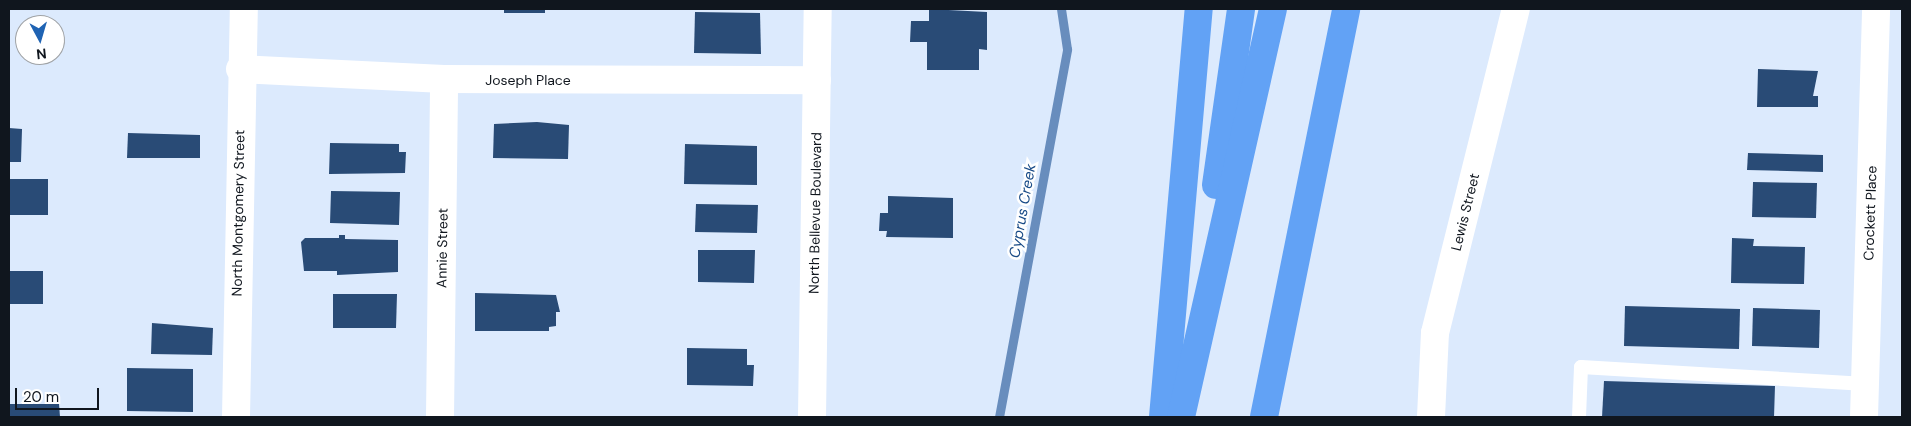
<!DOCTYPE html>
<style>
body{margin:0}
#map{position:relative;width:1911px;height:426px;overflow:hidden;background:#dceafd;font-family:"DM Sans",sans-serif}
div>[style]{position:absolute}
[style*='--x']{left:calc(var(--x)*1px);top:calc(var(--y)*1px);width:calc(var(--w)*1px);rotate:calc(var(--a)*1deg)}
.stream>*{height:9px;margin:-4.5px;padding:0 4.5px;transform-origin:4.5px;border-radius:4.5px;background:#688dbd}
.building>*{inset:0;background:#294b76}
.lane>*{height:14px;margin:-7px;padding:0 7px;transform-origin:7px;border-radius:7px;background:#fff}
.street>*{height:28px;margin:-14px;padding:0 14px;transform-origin:14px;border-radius:14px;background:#fff}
.secondary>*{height:28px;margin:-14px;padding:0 14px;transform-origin:14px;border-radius:14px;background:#fff}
.highway>*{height:28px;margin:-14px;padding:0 14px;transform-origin:14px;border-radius:14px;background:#62a2f5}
span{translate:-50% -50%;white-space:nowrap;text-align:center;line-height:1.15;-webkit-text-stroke:5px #fff;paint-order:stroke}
.street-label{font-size:14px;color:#10161e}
.water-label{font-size:15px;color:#194b87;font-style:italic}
.frame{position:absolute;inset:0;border:10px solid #10161e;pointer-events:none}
.north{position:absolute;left:15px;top:15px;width:50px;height:50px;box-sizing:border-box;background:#fff;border:1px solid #9fa2a5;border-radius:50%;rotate:174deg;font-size:14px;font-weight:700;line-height:20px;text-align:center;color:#10161e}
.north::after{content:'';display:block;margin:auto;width:18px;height:22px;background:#1f63b3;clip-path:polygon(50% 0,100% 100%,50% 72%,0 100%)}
.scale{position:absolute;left:15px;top:388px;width:84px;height:22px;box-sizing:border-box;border:2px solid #10161e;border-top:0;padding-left:6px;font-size:15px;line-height:18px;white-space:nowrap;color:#10161e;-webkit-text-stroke:4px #fff;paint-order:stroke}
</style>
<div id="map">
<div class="stream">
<i style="--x:999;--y:417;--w:374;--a:-79.5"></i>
<i style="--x:1067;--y:49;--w:40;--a:-98.5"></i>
</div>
<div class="building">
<i style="clip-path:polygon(504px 9px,545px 9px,545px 13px,504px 13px)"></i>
<i style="clip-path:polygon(929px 9px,987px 12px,987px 50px,979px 49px,979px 70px,927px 70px,927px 42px,910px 42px,911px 21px,929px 21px)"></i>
<i style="clip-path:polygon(695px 12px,760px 13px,761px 54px,694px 53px)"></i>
<i style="clip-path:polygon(1758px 69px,1818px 71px,1813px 96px,1818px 96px,1818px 107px,1757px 107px)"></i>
<i style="clip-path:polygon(537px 122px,569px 125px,568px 159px,493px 158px,494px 124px)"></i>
<i style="clip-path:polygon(9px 128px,22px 129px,21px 162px,9px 162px)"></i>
<i style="clip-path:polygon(128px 133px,200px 135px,200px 158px,127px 158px)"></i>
<i style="clip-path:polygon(330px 143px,399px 144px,399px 152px,406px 152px,405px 173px,329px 174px)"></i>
<i style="clip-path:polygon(685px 144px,757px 146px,757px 185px,684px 184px)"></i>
<i style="clip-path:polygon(1748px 153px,1823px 155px,1823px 172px,1747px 170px)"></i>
<i style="clip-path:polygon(9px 179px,48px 179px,48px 215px,9px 215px)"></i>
<i style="clip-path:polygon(1753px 182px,1817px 183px,1816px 218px,1752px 217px)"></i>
<i style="clip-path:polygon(331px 191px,400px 192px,399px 225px,330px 223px)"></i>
<i style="clip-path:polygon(888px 196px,953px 198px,953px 238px,886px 237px,887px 231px,879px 231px,880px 213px,888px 213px)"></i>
<i style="clip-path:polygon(696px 204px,758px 205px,757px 233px,695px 232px)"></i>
<i style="clip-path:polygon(339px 235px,345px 235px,345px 239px,398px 240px,398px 272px,337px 275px,337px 271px,304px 271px,301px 242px,305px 238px,339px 238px)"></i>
<i style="clip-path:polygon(1732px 238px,1754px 239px,1753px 246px,1805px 247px,1804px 284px,1731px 283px)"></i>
<i style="clip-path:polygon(698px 250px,755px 250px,754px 283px,698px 282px)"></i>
<i style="clip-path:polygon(9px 271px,43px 271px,43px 304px,9px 304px)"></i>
<i style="clip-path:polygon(475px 293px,556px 295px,560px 312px,556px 312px,556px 326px,549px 327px,549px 331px,475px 331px)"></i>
<i style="clip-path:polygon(333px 294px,397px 294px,396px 328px,333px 328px)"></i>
<i style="clip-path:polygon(1625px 306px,1740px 309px,1739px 349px,1624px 346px)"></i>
<i style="clip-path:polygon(1753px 308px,1820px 310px,1819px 348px,1752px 346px)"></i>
<i style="clip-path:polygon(152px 323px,213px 328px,212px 355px,151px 354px)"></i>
<i style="clip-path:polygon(687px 348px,747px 349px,747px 365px,754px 365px,753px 386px,687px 385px)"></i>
<i style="clip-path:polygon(127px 368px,193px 369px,193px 412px,127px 411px)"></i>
<i style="clip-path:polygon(1604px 381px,1775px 386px,1774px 417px,1602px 417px)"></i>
<i style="clip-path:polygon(9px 404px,59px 404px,60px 417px,9px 417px)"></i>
</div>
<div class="lane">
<i style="--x:1579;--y:417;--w:50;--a:-87.7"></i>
<i style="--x:1581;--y:367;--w:285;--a:3.4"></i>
</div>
<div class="street">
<i style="--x:240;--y:69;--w:204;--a:2.8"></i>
<i style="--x:444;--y:79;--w:373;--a:0.2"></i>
<i style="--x:236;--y:417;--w:408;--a:-88.9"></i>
<i style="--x:440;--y:417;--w:338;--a:-89.3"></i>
<i style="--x:1431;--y:417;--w:84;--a:-87.3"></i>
<i style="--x:1435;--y:333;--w:334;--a:-76"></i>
<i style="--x:1864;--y:417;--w:408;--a:-88.3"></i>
</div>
<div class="secondary">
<i style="--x:812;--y:417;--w:408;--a:-89.2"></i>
</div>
<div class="highway">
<i style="--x:1216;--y:185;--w:178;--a:-81.9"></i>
<i style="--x:1163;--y:417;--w:410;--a:-85"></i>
<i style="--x:1181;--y:417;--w:418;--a:-77.3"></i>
<i style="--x:1264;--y:417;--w:416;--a:-78.6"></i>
</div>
<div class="street-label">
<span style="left:528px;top:80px">Joseph Place</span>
<span style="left:1465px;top:212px;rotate:-76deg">Lewis Street</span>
<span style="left:238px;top:213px;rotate:-89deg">North Montgomery Street</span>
<span style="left:815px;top:213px;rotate:-89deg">North Bellevue Boulevard</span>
<span style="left:1870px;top:213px;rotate:-88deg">Crockett Place</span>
<span style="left:442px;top:248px;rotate:-89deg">Annie Street</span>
</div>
<div class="water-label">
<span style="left:1023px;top:211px;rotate:-80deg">Cyprus Creek</span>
</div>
<div class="frame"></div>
<div class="north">N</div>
<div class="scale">20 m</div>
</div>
